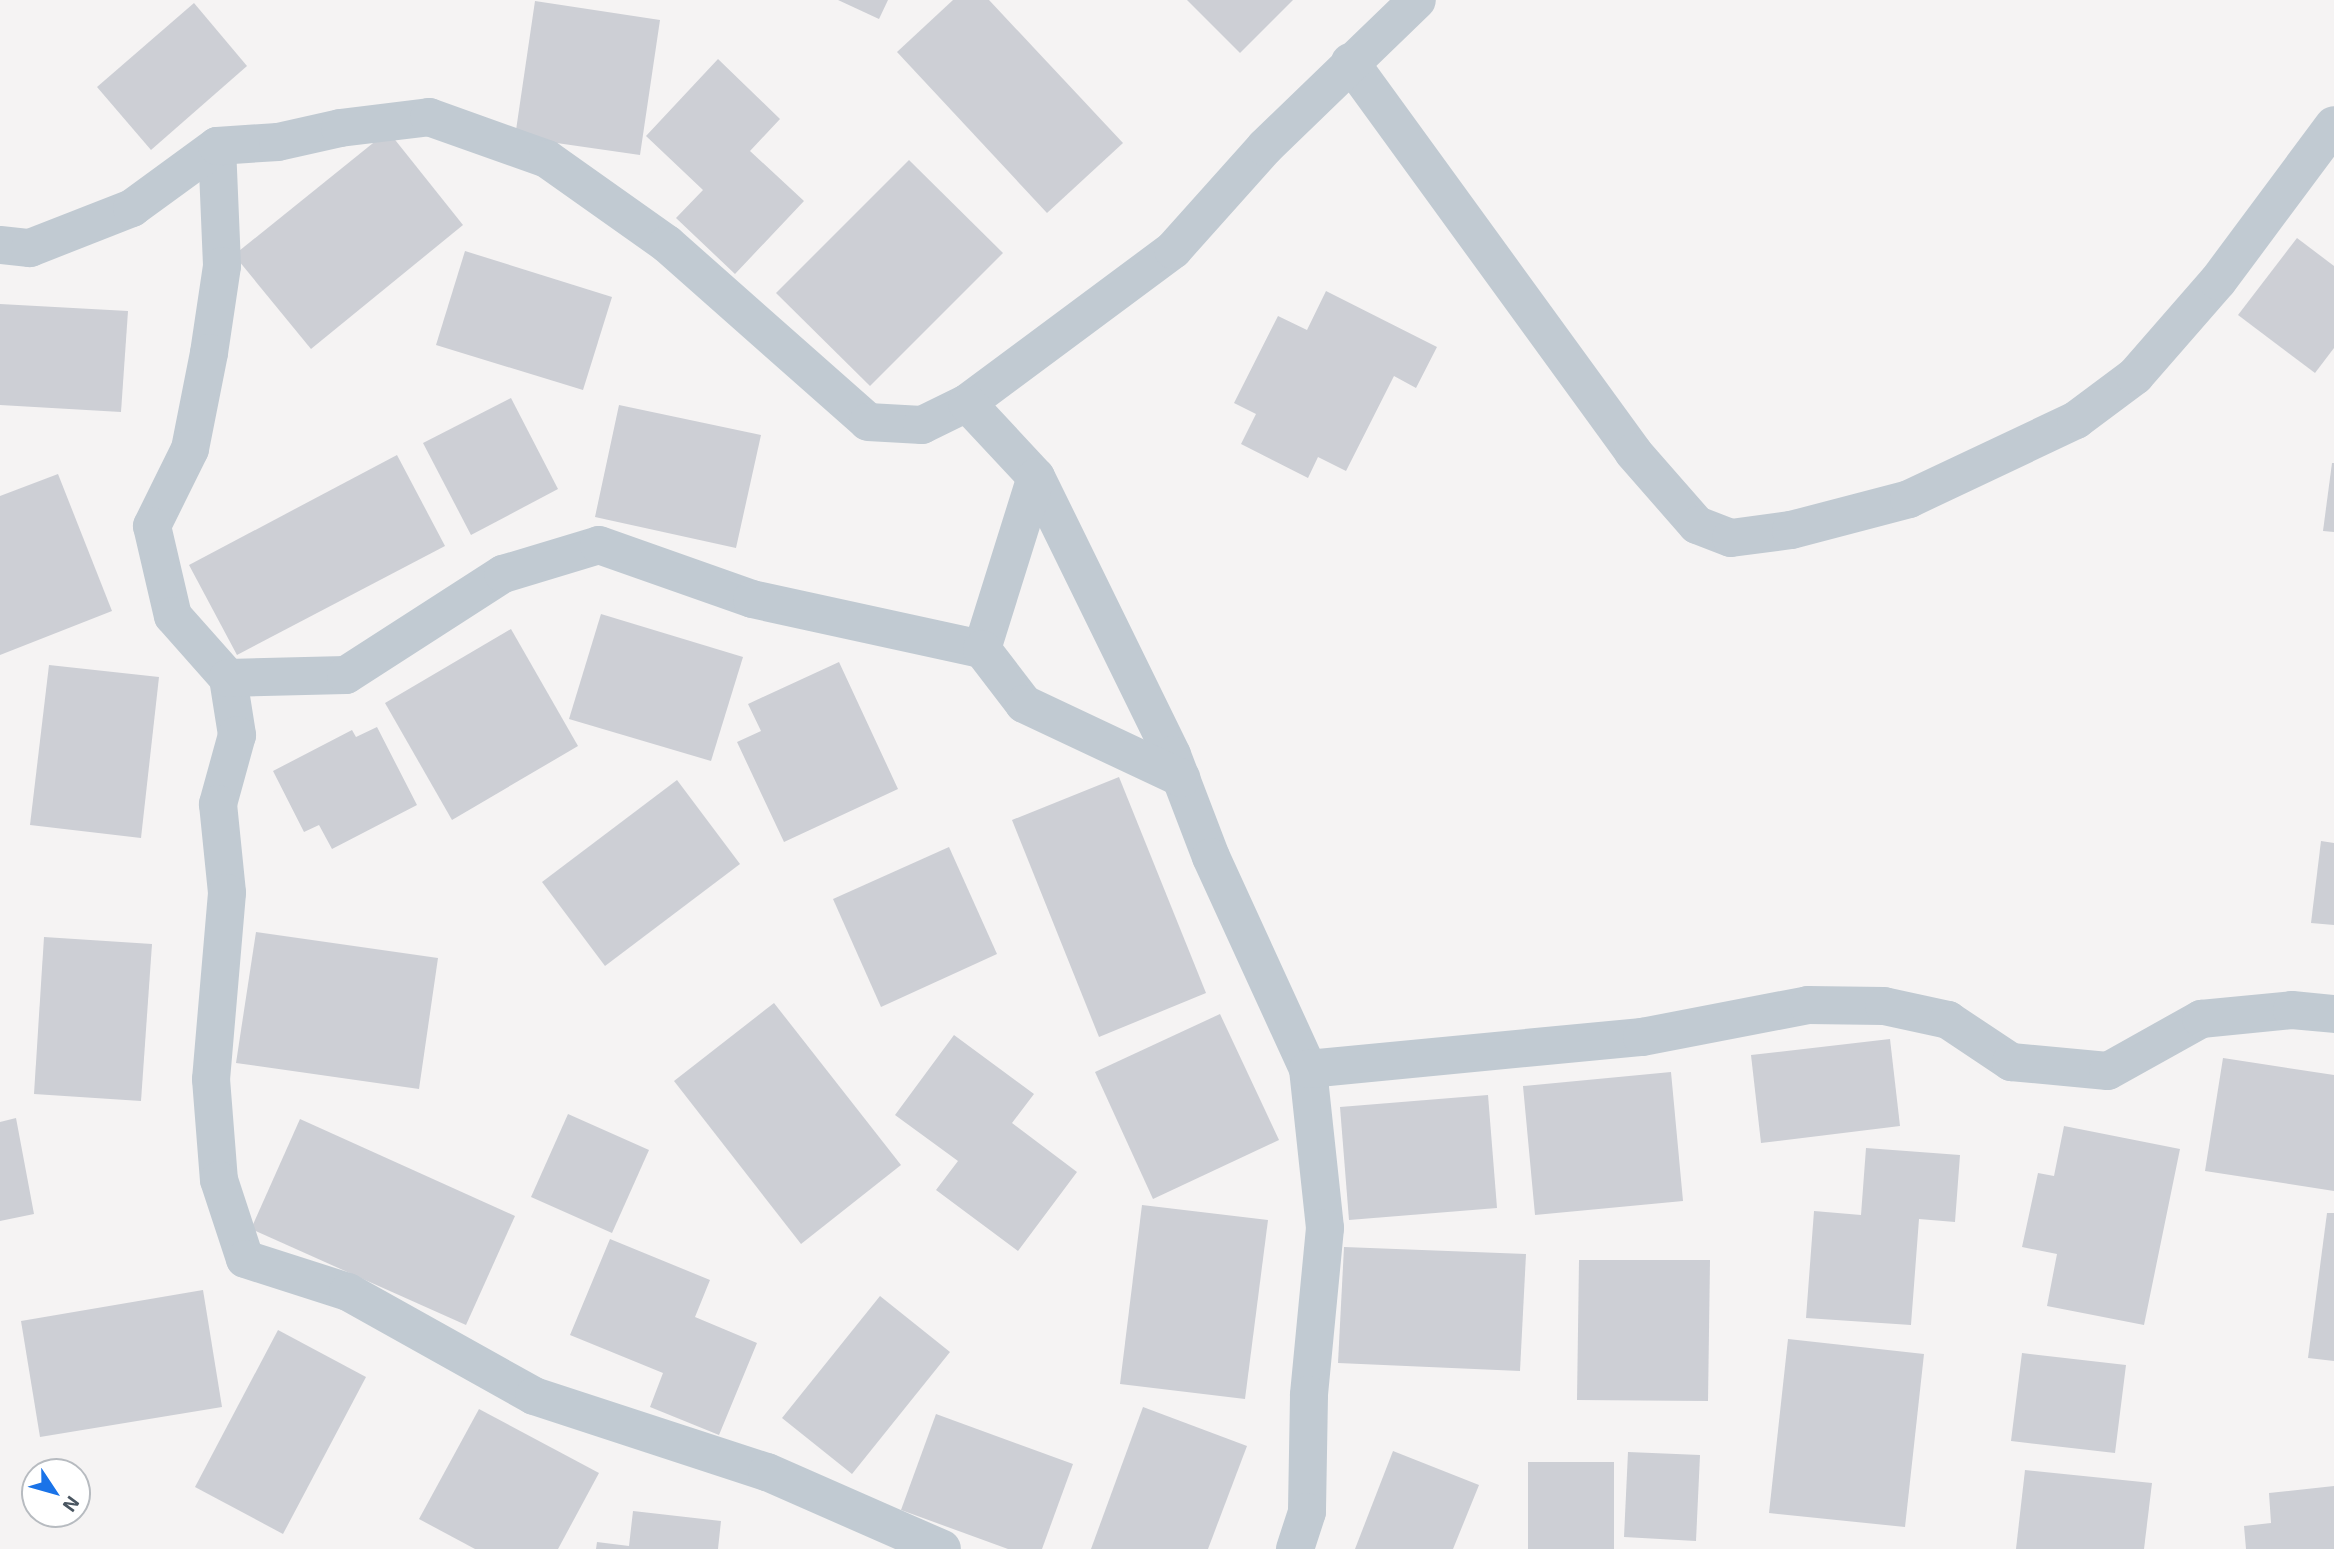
<!DOCTYPE html>
<style>
body{margin:0}
#map{position:relative;width:2334px;height:1549px;overflow:hidden;background:#f5f3f3;font-family:"Exo 2",sans-serif}
div>[style]{position:absolute}
[style*='--x']{left:calc(var(--x)*1px);top:calc(var(--y)*1px);width:calc(var(--w)*1px);rotate:calc(var(--a)*1deg)}
.building>*{inset:0;background:#cdcfd5}
.minor>*{height:38px;margin:-19px;padding:0 19px;transform-origin:19px;border-radius:19px;background:#c1cad2}
span{translate:-50% -50%;white-space:nowrap;text-align:center;line-height:1.15;-webkit-text-stroke:5px #fff;paint-order:stroke}
.north{position:absolute;left:21px;top:1458px;width:70px;height:70px;box-sizing:border-box;background:#fff;border:2px solid #b7bbc0;border-radius:50%;rotate:126deg;font-size:19px;font-weight:700;line-height:28px;text-align:center;color:#4a5661}
.north::after{content:'';display:block;margin:auto;width:24px;height:32px;background:#1a73e8;clip-path:polygon(50% 0,100% 100%,50% 72%,0 100%)}
</style>
<div id="map">
<div class="building">
<i style="clip-path:polygon(838px 0,888px 0,879px 19px)"></i>
<i style="clip-path:polygon(953px 0,989px 0,1123px 143px,1047px 213px,897px 52px)"></i>
<i style="clip-path:polygon(1187px 0,1293px 0,1240px 53px)"></i>
<i style="clip-path:polygon(535px 1px,660px 20px,640px 155px,515px 137px)"></i>
<i style="clip-path:polygon(194px 3px,247px 66px,151px 150px,97px 87px)"></i>
<i style="clip-path:polygon(718px 59px,780px 119px,750px 151px,804px 201px,735px 274px,676px 218px,703px 190px,646px 136px)"></i>
<i style="clip-path:polygon(388px 131px,463px 225px,311px 349px,234px 255px)"></i>
<i style="clip-path:polygon(909px 160px,1003px 253px,870px 386px,776px 293px)"></i>
<i style="clip-path:polygon(2297px 238px,2334px 266px,2334px 348px,2315px 373px,2238px 315px)"></i>
<i style="clip-path:polygon(465px 251px,612px 297px,583px 390px,436px 345px)"></i>
<i style="clip-path:polygon(1326px 291px,1437px 347px,1416px 388px,1394px 376px,1346px 471px,1318px 457px,1308px 478px,1241px 444px,1256px 414px,1234px 403px,1278px 316px,1307px 330px)"></i>
<i style="clip-path:polygon(0 304px,128px 311px,121px 412px,0 405px)"></i>
<i style="clip-path:polygon(511px 398px,558px 489px,471px 535px,423px 443px)"></i>
<i style="clip-path:polygon(619px 405px,761px 435px,736px 548px,595px 517px)"></i>
<i style="clip-path:polygon(397px 455px,445px 546px,237px 655px,189px 565px)"></i>
<i style="clip-path:polygon(2332px 463px,2334px 463px,2334px 532px,2323px 531px)"></i>
<i style="clip-path:polygon(58px 474px,112px 611px,0 655px,0 496px)"></i>
<i style="clip-path:polygon(601px 614px,743px 657px,711px 761px,569px 719px)"></i>
<i style="clip-path:polygon(511px 629px,578px 746px,452px 820px,385px 703px)"></i>
<i style="clip-path:polygon(839px 662px,898px 789px,784px 842px,737px 742px,761px 731px,748px 704px)"></i>
<i style="clip-path:polygon(49px 665px,159px 677px,141px 838px,30px 825px)"></i>
<i style="clip-path:polygon(377px 727px,417px 805px,332px 849px,319px 825px,304px 832px,273px 771px,352px 730px,356px 737px)"></i>
<i style="clip-path:polygon(1119px 777px,1206px 993px,1099px 1037px,1012px 820px)"></i>
<i style="clip-path:polygon(677px 780px,740px 864px,605px 966px,542px 882px)"></i>
<i style="clip-path:polygon(2321px 841px,2334px 843px,2334px 925px,2311px 923px)"></i>
<i style="clip-path:polygon(949px 847px,997px 954px,881px 1007px,833px 899px)"></i>
<i style="clip-path:polygon(256px 932px,438px 958px,419px 1089px,236px 1063px)"></i>
<i style="clip-path:polygon(44px 937px,152px 944px,141px 1101px,34px 1094px)"></i>
<i style="clip-path:polygon(774px 1003px,901px 1165px,801px 1244px,674px 1081px)"></i>
<i style="clip-path:polygon(1220px 1014px,1279px 1140px,1153px 1199px,1095px 1072px)"></i>
<i style="clip-path:polygon(954px 1035px,1034px 1094px,1012px 1123px,1077px 1172px,1018px 1251px,936px 1190px,958px 1161px,895px 1115px)"></i>
<i style="clip-path:polygon(1890px 1039px,1900px 1126px,1761px 1143px,1751px 1055px)"></i>
<i style="clip-path:polygon(2223px 1058px,2334px 1075px,2334px 1191px,2205px 1171px)"></i>
<i style="clip-path:polygon(1671px 1072px,1683px 1201px,1535px 1215px,1523px 1086px)"></i>
<i style="clip-path:polygon(1488px 1095px,1497px 1208px,1349px 1220px,1340px 1107px)"></i>
<i style="clip-path:polygon(568px 1114px,649px 1150px,612px 1233px,531px 1197px)"></i>
<i style="clip-path:polygon(16px 1118px,34px 1214px,0 1221px,0 1122px)"></i>
<i style="clip-path:polygon(300px 1119px,515px 1216px,466px 1325px,251px 1229px)"></i>
<i style="clip-path:polygon(2064px 1126px,2180px 1149px,2144px 1325px,2047px 1306px,2057px 1254px,2022px 1247px,2038px 1173px,2054px 1176px)"></i>
<i style="clip-path:polygon(1866px 1148px,1960px 1155px,1955px 1222px,1919px 1219px,1911px 1325px,1806px 1318px,1814px 1211px,1861px 1215px)"></i>
<i style="clip-path:polygon(1142px 1205px,1268px 1220px,1245px 1399px,1120px 1384px)"></i>
<i style="clip-path:polygon(2327px 1213px,2334px 1213px,2334px 1361px,2308px 1358px)"></i>
<i style="clip-path:polygon(610px 1239px,710px 1280px,695px 1317px,757px 1343px,719px 1435px,650px 1407px,663px 1373px,570px 1335px)"></i>
<i style="clip-path:polygon(1344px 1247px,1526px 1254px,1520px 1371px,1338px 1363px)"></i>
<i style="clip-path:polygon(1579px 1260px,1710px 1260px,1708px 1401px,1577px 1400px)"></i>
<i style="clip-path:polygon(203px 1290px,222px 1407px,40px 1437px,21px 1321px)"></i>
<i style="clip-path:polygon(880px 1296px,950px 1352px,852px 1474px,782px 1418px)"></i>
<i style="clip-path:polygon(278px 1330px,366px 1377px,283px 1534px,195px 1487px)"></i>
<i style="clip-path:polygon(1788px 1339px,1924px 1354px,1905px 1527px,1769px 1513px)"></i>
<i style="clip-path:polygon(2022px 1353px,2126px 1365px,2115px 1453px,2011px 1441px)"></i>
<i style="clip-path:polygon(1143px 1407px,1247px 1446px,1208px 1549px,1091px 1549px)"></i>
<i style="clip-path:polygon(479px 1409px,599px 1473px,558px 1549px,475px 1549px,419px 1519px)"></i>
<i style="clip-path:polygon(936px 1414px,1073px 1464px,1042px 1549px,1008px 1549px,901px 1510px)"></i>
<i style="clip-path:polygon(1393px 1451px,1479px 1485px,1453px 1549px,1355px 1549px)"></i>
<i style="clip-path:polygon(1628px 1452px,1700px 1455px,1696px 1541px,1624px 1537px)"></i>
<i style="clip-path:polygon(1528px 1462px,1614px 1462px,1614px 1549px,1528px 1549px)"></i>
<i style="clip-path:polygon(2025px 1470px,2152px 1483px,2144px 1549px,2016px 1549px)"></i>
<i style="clip-path:polygon(2334px 1486px,2334px 1549px,2246px 1549px,2244px 1526px,2271px 1523px,2269px 1493px)"></i>
<i style="clip-path:polygon(633px 1511px,721px 1521px,718px 1549px,596px 1549px,597px 1542px,629px 1546px)"></i>
</div>
<div class="minor">
<i style="--x:1350;--y:62;--w:482;--a:54"></i>
<i style="--x:1633;--y:452;--w:97;--a:48.8"></i>
<i style="--x:1697;--y:525;--w:36;--a:21"></i>
<i style="--x:1731;--y:538;--w:61;--a:-7.6"></i>
<i style="--x:1791;--y:530;--w:122;--a:-14.7"></i>
<i style="--x:1909;--y:499;--w:185;--a:-25.3"></i>
<i style="--x:2076;--y:420;--w:74;--a:-36.7"></i>
<i style="--x:2135;--y:376;--w:126;--a:-48.9"></i>
<i style="--x:2218;--y:281;--w:194;--a:-53.4"></i>
<i style="--x:217;--y:146;--w:120;--a:87.6"></i>
<i style="--x:222;--y:266;--w:88;--a:98.5"></i>
<i style="--x:209;--y:353;--w:98;--a:101.2"></i>
<i style="--x:190;--y:449;--w:86;--a:116.3"></i>
<i style="--x:152;--y:526;--w:92;--a:76.9"></i>
<i style="--x:173;--y:616;--w:83;--a:48.4"></i>
<i style="--x:228;--y:678;--w:58;--a:81"></i>
<i style="--x:237;--y:735;--w:72;--a:105.4"></i>
<i style="--x:218;--y:804;--w:89;--a:84.2"></i>
<i style="--x:227;--y:893;--w:187;--a:94.9"></i>
<i style="--x:211;--y:1079;--w:101;--a:85.5"></i>
<i style="--x:219;--y:1180;--w:83;--a:71.8"></i>
<i style="--x:245;--y:1259;--w:108;--a:17.8"></i>
<i style="--x:348;--y:1292;--w:213;--a:29.2"></i>
<i style="--x:534;--y:1396;--w:245;--a:18.1"></i>
<i style="--x:767;--y:1472;--w:191;--a:23.7"></i>
<i style="--x:0;--y:245;--w:30;--a:6"></i>
<i style="--x:30;--y:248;--w:110;--a:-21.4"></i>
<i style="--x:132;--y:208;--w:105;--a:-36.1"></i>
<i style="--x:217;--y:146;--w:61;--a:-3.8"></i>
<i style="--x:278;--y:142;--w:64;--a:-12.7"></i>
<i style="--x:340;--y:128;--w:90;--a:-7"></i>
<i style="--x:429;--y:117;--w:125;--a:19.6"></i>
<i style="--x:547;--y:159;--w:147;--a:35.3"></i>
<i style="--x:667;--y:244;--w:268;--a:41.5"></i>
<i style="--x:868;--y:422;--w:54;--a:3.2"></i>
<i style="--x:922;--y:425;--w:50;--a:-26.1"></i>
<i style="--x:967;--y:403;--w:257;--a:-36.6"></i>
<i style="--x:1173;--y:250;--w:138;--a:-48.2"></i>
<i style="--x:1265;--y:147;--w:211;--a:-44"></i>
<i style="--x:967;--y:403;--w:101;--a:47"></i>
<i style="--x:1036;--y:477;--w:309;--a:63.9"></i>
<i style="--x:1172;--y:755;--w:109;--a:69.1"></i>
<i style="--x:1211;--y:857;--w:233;--a:65.4"></i>
<i style="--x:1308;--y:1069;--w:160;--a:83.9"></i>
<i style="--x:1325;--y:1228;--w:168;--a:95.5"></i>
<i style="--x:1309;--y:1395;--w:117;--a:91"></i>
<i style="--x:1307;--y:1512;--w:39;--a:108"></i>
<i style="--x:982;--y:649;--w:180;--a:-72.6"></i>
<i style="--x:228;--y:678;--w:118;--a:-1.5"></i>
<i style="--x:346;--y:675;--w:187;--a:-32.8"></i>
<i style="--x:503;--y:574;--w:100;--a:-16.8"></i>
<i style="--x:599;--y:545;--w:162;--a:19.4"></i>
<i style="--x:752;--y:599;--w:235;--a:12.3"></i>
<i style="--x:982;--y:649;--w:69;--a:52.6"></i>
<i style="--x:1024;--y:704;--w:174;--a:25.2"></i>
<i style="--x:1308;--y:1069;--w:336;--a:-5.5"></i>
<i style="--x:1642;--y:1037;--w:169;--a:-10.9"></i>
<i style="--x:1808;--y:1005;--w:76;--a:0.8"></i>
<i style="--x:1884;--y:1006;--w:66;--a:12.3"></i>
<i style="--x:1948;--y:1020;--w:76;--a:33.7"></i>
<i style="--x:2011;--y:1062;--w:97;--a:5.3"></i>
<i style="--x:2108;--y:1071;--w:107;--a:-29.2"></i>
<i style="--x:2201;--y:1019;--w:91;--a:-5.6"></i>
<i style="--x:2292;--y:1010;--w:42;--a:5.4"></i>
</div>
<div class="north">N</div>
</div>
